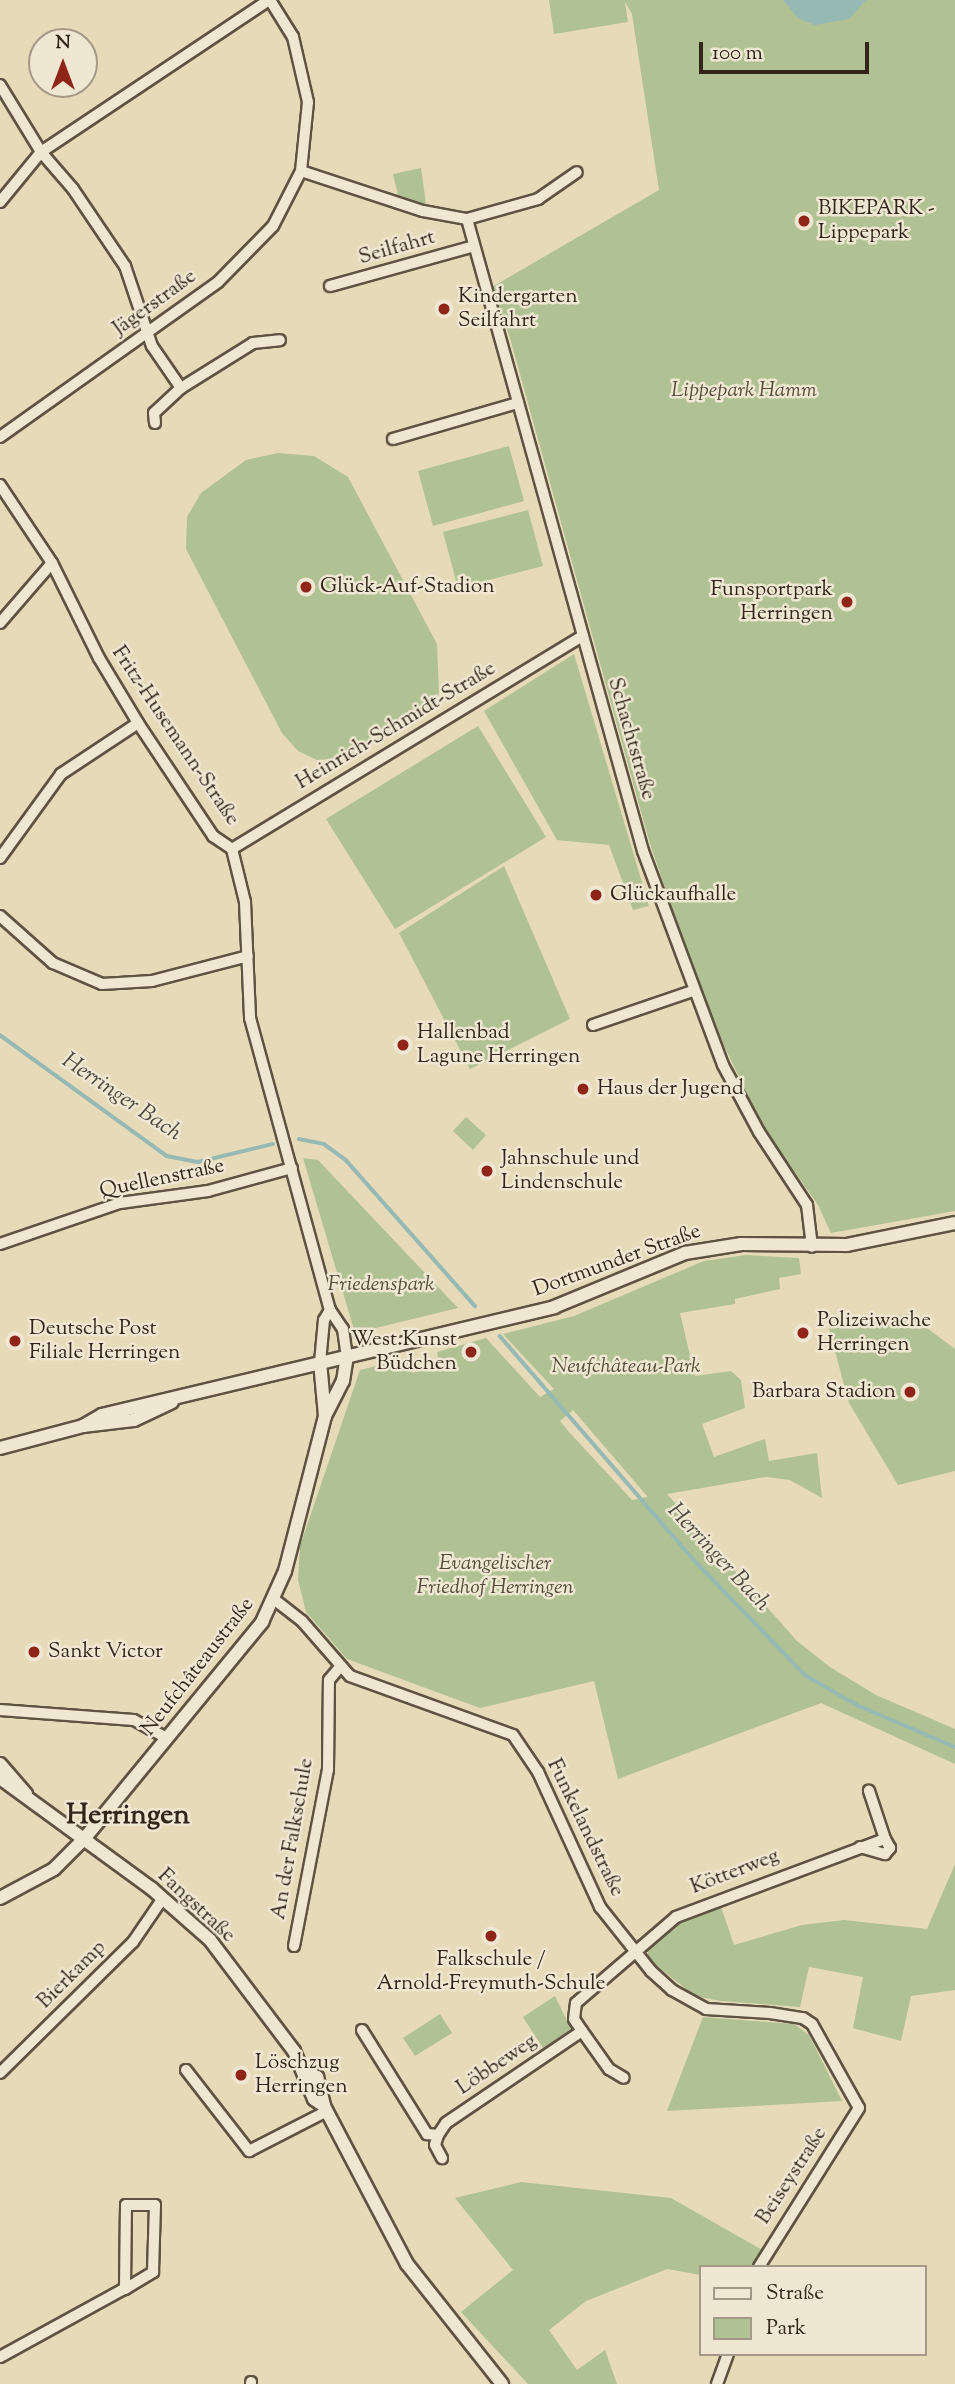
<!DOCTYPE html>
<meta charset="utf-8">
<style>
body{margin:0}
#map{position:relative;width:955px;height:2384px;overflow:hidden;background:#e6dab9;font-family:"Sorts Mill Goudy",serif}
div>[style]{position:absolute}
[style*='--x']{left:calc(var(--x)*1px);top:calc(var(--y)*1px);width:calc(var(--w)*1px);rotate:calc(var(--a)*1deg)}
.green>*{inset:0;background:#b0c193}
.water>*{inset:0;background:#96bab3}
.stream>*{height:3.5px;margin:-1.75px;padding:0 1.75px;transform-origin:1.75px;border-radius:1.75px;background:#96bab3}
.roads{filter:drop-shadow(2px 0 #605242) drop-shadow(-2px 0 #605242) drop-shadow(0 2px #605242) drop-shadow(0 -2px #605242)}
.minor>*{height:10px;margin:-5px;padding:0 5px;transform-origin:5px;border-radius:5px;background:#efe7d2}
.tertiary>*{height:12px;margin:-6px;padding:0 6px;transform-origin:6px;border-radius:6px;background:#efe7d2}
.secondary>*{height:12px;margin:-6px;padding:0 6px;transform-origin:6px;border-radius:6px;background:#efe7d2}
.dots>*{width:19px;height:19px;translate:-50% -50%;box-sizing:border-box;border:4px solid #efe7d2;border-radius:50%}
span{translate:-50% -50%;white-space:nowrap;text-align:center;line-height:1.15;-webkit-text-stroke:5px #efe7d2;paint-order:stroke}
.poi-label{font-size:21px;color:#33251a}
.left{translate:0 -50%;text-align:left}
.right{translate:-100% -50%;text-align:right}
.street-label{font-size:21px;color:#33251a}
.park-label{font-size:21px;color:#524c38;font-style:italic}
.water-label{font-size:23px;color:#4c4a40;font-style:italic}
.district-label{font-size:28px;color:#33251a;font-weight:700}
.legend{position:absolute;left:699px;top:2265px;width:228px;height:91px;box-sizing:border-box;background:#efe7d2;border:2px solid #a49988;margin:0;padding:9px 12px;list-style:none;font-size:21px;color:#33251a}
.legend li{display:flex;align-items:center;gap:14px;height:35px}
.legend b{width:35px;border:2px solid #a49988}
.north{position:absolute;left:28px;top:28px;width:70px;height:70px;box-sizing:border-box;background:#efe7d2;border:2px solid #a49988;border-radius:50%;rotate:0deg;font-size:19px;font-weight:700;line-height:28px;text-align:center;color:#33251a}
.north::after{content:'';display:block;margin:auto;width:24px;height:32px;background:#8f2418;clip-path:polygon(50% 0,100% 100%,50% 72%,0 100%)}
.scale{position:absolute;left:699px;top:42px;width:170px;height:32px;box-sizing:border-box;border:4px solid #33251a;border-top:0;padding-left:9px;font-size:21px;line-height:24px;white-space:nowrap;color:#33251a;-webkit-text-stroke:5px #efe7d2;paint-order:stroke}
</style>
<div id="map">
<div class="green">
<i style="clip-path:polygon(549px 0,955px 0,955px 1211px,831px 1233px,818px 1205px,762px 1125px,707px 1010px,650px 844px,510px 338px,492px 287px,659px 190px,632px 14px,625px 2px,628px 22px,554px 34px)"></i>
<i style="clip-path:polygon(421px 168px,426px 204px,399px 199px,393px 174px)"></i>
<i style="clip-path:polygon(509px 446px,524px 501px,433px 526px,418px 471px)"></i>
<i style="clip-path:polygon(278px 453px,314px 456px,348px 477px,437px 644px,439px 694px,425px 710px,346px 758px,317px 760px,298px 751px,282px 733px,186px 549px,187px 517px,201px 493px,246px 460px)"></i>
<i style="clip-path:polygon(528px 510px,543px 566px,458px 588px,443px 532px)"></i>
<i style="clip-path:polygon(574px 654px,649px 906px,633px 910px,609px 845px,557px 840px,484px 711px)"></i>
<i style="clip-path:polygon(478px 726px,546px 837px,395px 929px,326px 819px)"></i>
<i style="clip-path:polygon(504px 866px,570px 1019px,470px 1069px,399px 933px)"></i>
<i style="clip-path:polygon(466px 1117px,486px 1135px,473px 1150px,453px 1131px)"></i>
<i style="clip-path:polygon(303px 1158px,318px 1160px,458px 1308px,355px 1333px)"></i>
<i style="clip-path:polygon(evenodd,746px 1255px,799px 1258px,801px 1274px,779px 1278px,780px 1289px,735px 1299px,735px 1304px,680px 1313px,695px 1376px,731px 1371px,741px 1380px,745px 1408px,702px 1424px,714px 1457px,765px 1439px,769px 1461px,817px 1453px,822px 1498px,790px 1480px,766px 1477px,667px 1494px,797px 1641px,830px 1667px,876px 1695px,955px 1729px,955px 1764px,821px 1703px,618px 1779px,594px 1681px,480px 1708px,347px 1659px,306px 1612px,298px 1580px,300px 1546px,360px 1370px,409px 1358px,412px 1373px,440px 1366px,437px 1352px,486px 1338px,540px 1397px,554px 1389px,503px 1334px,574px 1316px,704px 1261px,746px 1255px,573px 1410px,647px 1496px,647px 1497px,632px 1500px,569px 1432px,560px 1421px,573px 1410px)"></i>
<i style="clip-path:polygon(908px 1314px,955px 1349px,955px 1471px,898px 1485px,849px 1403px,829px 1329px)"></i>
<i style="clip-path:polygon(955px 1864px,955px 1990px,911px 1996px,901px 2041px,853px 2028px,863px 1977px,809px 1967px,800px 2007px,721px 2001px,695px 1996px,648px 1959px,648px 1946px,682px 1922px,720px 1904px,734px 1945px,802px 1925px,844px 1920px,927px 1929px)"></i>
<i style="clip-path:polygon(555px 1996px,571px 2029px,543px 2048px,523px 2017px)"></i>
<i style="clip-path:polygon(440px 2014px,452px 2033px,415px 2056px,403px 2038px)"></i>
<i style="clip-path:polygon(703px 2017px,794px 2024px,809px 2035px,842px 2101px,667px 2111px)"></i>
<i style="clip-path:polygon(521px 2182px,671px 2198px,764px 2251px,757px 2267px,701px 2267px,701px 2275px,667px 2269px,586px 2301px,549px 2330px,577px 2370px,605px 2350px,617px 2384px,528px 2384px,461px 2312px,513px 2270px,455px 2198px)"></i>
</div>
<div class="water">
<i style="clip-path:polygon(783px 0,866px 0,849px 19px,815px 25px,798px 18px)"></i>
</div>
<div class="stream">
<i style="--x:0;--y:1035;--w:206;--a:35.9"></i>
<i style="--x:167;--y:1156;--w:32;--a:11"></i>
<i style="--x:198;--y:1162;--w:77;--a:-13.5"></i>
<i style="--x:299;--y:1139;--w:25;--a:11"></i>
<i style="--x:324;--y:1144;--w:27;--a:36"></i>
<i style="--x:346;--y:1160;--w:195;--a:48.5"></i>
<i style="--x:500;--y:1336;--w:298;--a:49.1"></i>
<i style="--x:695;--y:1561;--w:158;--a:46"></i>
<i style="--x:805;--y:1675;--w:62;--a:29.9"></i>
<i style="--x:859;--y:1706;--w:104;--a:23.1"></i>
</div>
<div class="roads">
<div class="minor">
<i style="--x:0;--y:85;--w:79;--a:58.5"></i>
<i style="--x:41;--y:152;--w:49;--a:49.1"></i>
<i style="--x:73;--y:189;--w:93;--a:56"></i>
<i style="--x:125;--y:266;--w:84;--a:71.4"></i>
<i style="--x:152;--y:346;--w:51;--a:55.4"></i>
<i style="--x:301;--y:171;--w:128;--a:18.2"></i>
<i style="--x:423;--y:211;--w:45;--a:10.3"></i>
<i style="--x:0;--y:202;--w:65;--a:-50.6"></i>
<i style="--x:41;--y:152;--w:274;--a:-33.7"></i>
<i style="--x:467;--y:219;--w:656;--a:74.44"></i>
<i style="--x:643;--y:851;--w:228;--a:69.5"></i>
<i style="--x:723;--y:1065;--w:76;--a:61.8"></i>
<i style="--x:759;--y:1132;--w:87;--a:56.7"></i>
<i style="--x:807;--y:1205;--w:42;--a:83.2"></i>
<i style="--x:467;--y:219;--w:74;--a:-15.7"></i>
<i style="--x:538;--y:199;--w:47;--a:-34.7"></i>
<i style="--x:330;--y:286;--w:149;--a:-15.5"></i>
<i style="--x:155;--y:423;--w:10;--a:-96"></i>
<i style="--x:154;--y:413;--w:37;--a:-43"></i>
<i style="--x:181;--y:388;--w:85;--a:-32"></i>
<i style="--x:253;--y:343;--w:27;--a:-6"></i>
<i style="--x:0;--y:437;--w:267;--a:-35.4"></i>
<i style="--x:218;--y:282;--w:78;--a:-45.5"></i>
<i style="--x:273;--y:226;--w:62;--a:-63"></i>
<i style="--x:301;--y:171;--w:69;--a:-84.2"></i>
<i style="--x:308;--y:102;--w:67;--a:-103"></i>
<i style="--x:293;--y:37;--w:44;--a:-121.9"></i>
<i style="--x:393;--y:439;--w:130;--a:-16.1"></i>
<i style="--x:0;--y:485;--w:94;--a:56.3"></i>
<i style="--x:52;--y:563;--w:106;--a:63.7"></i>
<i style="--x:99;--y:658;--w:76;--a:59"></i>
<i style="--x:138;--y:723;--w:136;--a:56.4"></i>
<i style="--x:213;--y:836;--w:23;--a:34"></i>
<i style="--x:232;--y:849;--w:55;--a:76.2"></i>
<i style="--x:245;--y:902;--w:116;--a:87.5"></i>
<i style="--x:250;--y:1018;--w:303;--a:74.7"></i>
<i style="--x:330;--y:1310;--w:23;--a:56"></i>
<i style="--x:343;--y:1329;--w:27;--a:82"></i>
<i style="--x:0;--y:623;--w:79;--a:-49.1"></i>
<i style="--x:232;--y:849;--w:408;--a:-31.3"></i>
<i style="--x:0;--y:858;--w:104;--a:-54"></i>
<i style="--x:61;--y:774;--w:92;--a:-33.5"></i>
<i style="--x:0;--y:916;--w:71;--a:41.6"></i>
<i style="--x:53;--y:963;--w:53;--a:23.2"></i>
<i style="--x:102;--y:984;--w:50;--a:-3.4"></i>
<i style="--x:152;--y:981;--w:99;--a:-14.6"></i>
<i style="--x:593;--y:1025;--w:106;--a:-18.8"></i>
<i style="--x:0;--y:1244;--w:127;--a:-18.9"></i>
<i style="--x:120;--y:1203;--w:89;--a:-7.8"></i>
<i style="--x:208;--y:1191;--w:87;--a:-15.3"></i>
<i style="--x:320;--y:1362;--w:42;--a:-84.6"></i>
<i style="--x:324;--y:1320;--w:12;--a:-59"></i>
<i style="--x:275;--y:1600;--w:34;--a:38"></i>
<i style="--x:302;--y:1621;--w:73;--a:48.9"></i>
<i style="--x:350;--y:1676;--w:173;--a:19.9"></i>
<i style="--x:513;--y:1735;--w:45;--a:56"></i>
<i style="--x:538;--y:1772;--w:149;--a:65.3"></i>
<i style="--x:600;--y:1907;--w:82;--a:51.4"></i>
<i style="--x:651;--y:1971;--w:28;--a:42"></i>
<i style="--x:672;--y:1990;--w:39;--a:29"></i>
<i style="--x:706;--y:2009;--w:64;--a:3.6"></i>
<i style="--x:770;--y:2013;--w:33;--a:9"></i>
<i style="--x:803;--y:2018;--w:11;--a:34"></i>
<i style="--x:812;--y:2024;--w:96;--a:60.8"></i>
<i style="--x:859;--y:2108;--w:188;--a:122.2"></i>
<i style="--x:0;--y:1710;--w:134;--a:4.3"></i>
<i style="--x:134;--y:1720;--w:38;--a:29"></i>
<i style="--x:860;--y:1847;--w:26;--a:16"></i>
<i style="--x:885;--y:1854;--w:8;--a:-50"></i>
<i style="--x:890;--y:1848;--w:10;--a:-119"></i>
<i style="--x:294;--y:1946;--w:179;--a:-79.1"></i>
<i style="--x:328;--y:1770;--w:90;--a:-89.4"></i>
<i style="--x:329;--y:1680;--w:16;--a:-50"></i>
<i style="--x:362;--y:2030;--w:123;--a:58"></i>
<i style="--x:427;--y:2134;--w:11;--a:5"></i>
<i style="--x:438;--y:2135;--w:14;--a:-56"></i>
<i style="--x:446;--y:2123;--w:164;--a:-34.1"></i>
<i style="--x:582;--y:2031;--w:14;--a:-124"></i>
<i style="--x:574;--y:2019;--w:16;--a:-83"></i>
<i style="--x:576;--y:2003;--w:132;--a:-40.7"></i>
<i style="--x:676;--y:1917;--w:223;--a:-20.5"></i>
<i style="--x:885;--y:1839;--w:51;--a:-108.4"></i>
<i style="--x:582;--y:2031;--w:47;--a:54.6"></i>
<i style="--x:609;--y:2069;--w:17;--a:31"></i>
<i style="--x:186;--y:2070;--w:103;--a:52.1"></i>
<i style="--x:249;--y:2151;--w:88;--a:-27.1"></i>
<i style="--x:0;--y:2073;--w:187;--a:-44.6"></i>
<i style="--x:133;--y:1942;--w:53;--a:-55.7"></i>
<i style="--x:438;--y:2135;--w:10;--a:107"></i>
<i style="--x:435;--y:2145;--w:15;--a:62"></i>
<i style="--x:0;--y:2357;--w:139;--a:-28.8"></i>
<i style="--x:122;--y:2290;--w:3;--a:-18"></i>
<i style="--x:125;--y:2289;--w:33;--a:-31"></i>
<i style="--x:153;--y:2272;--w:67;--a:-88.3"></i>
<i style="--x:155;--y:2205;--w:29;--a:180"></i>
<i style="--x:126;--y:2205;--w:84;--a:90.7"></i>
<i style="--x:251;--y:2382;--w:2;--a:90"></i>
<i style="--x:717;--y:2384;--w:32;--a:-70"></i>
</div>
<div class="tertiary">
<i style="--x:320;--y:1362;--w:54;--a:84.7"></i>
<i style="--x:0;--y:1898;--w:61;--a:-28.2"></i>
<i style="--x:54;--y:1869;--w:42;--a:-45"></i>
<i style="--x:84;--y:1839;--w:281;--a:-50.6"></i>
<i style="--x:262;--y:1622;--w:56;--a:-65.7"></i>
<i style="--x:285;--y:1571;--w:160;--a:-75.5"></i>
<i style="--x:325;--y:1416;--w:39;--a:-63"></i>
<i style="--x:343;--y:1381;--w:25;--a:-81"></i>
</div>
<div class="secondary">
<i style="--x:83;--y:1426;--w:51;--a:-6.7"></i>
<i style="--x:134;--y:1420;--w:42;--a:-25.3"></i>
<i style="--x:0;--y:1448;--w:86;--a:-14.8"></i>
<i style="--x:83;--y:1426;--w:22;--a:-30"></i>
<i style="--x:102;--y:1415;--w:465;--a:-13.4"></i>
<i style="--x:554;--y:1307;--w:142;--a:-22.4"></i>
<i style="--x:685;--y:1253;--w:57;--a:-9.1"></i>
<i style="--x:741;--y:1244;--w:106;--a:0.5"></i>
<i style="--x:847;--y:1245;--w:110;--a:-11.5"></i>
<i style="--x:0;--y:1764;--w:40;--a:49"></i>
<i style="--x:0;--y:1778;--w:188;--a:36.1"></i>
<i style="--x:152;--y:1889;--w:77;--a:41.3"></i>
<i style="--x:210;--y:1940;--w:139;--a:52.9"></i>
<i style="--x:294;--y:2051;--w:52;--a:67.4"></i>
<i style="--x:314;--y:2099;--w:12;--a:35"></i>
<i style="--x:306;--y:2071;--w:13;--a:29"></i>
<i style="--x:317;--y:2077;--w:30;--a:76"></i>
<i style="--x:324;--y:2106;--w:178;--a:62.3"></i>
<i style="--x:407;--y:2264;--w:153;--a:51.6"></i>
</div>
</div>
<div class="dots">
<i style="left:804px;top:221px;background:#8f2418"></i>
<i style="left:444px;top:309px;background:#8f2418"></i>
<i style="left:306px;top:587px;background:#8f2418"></i>
<i style="left:847px;top:602px;background:#8f2418"></i>
<i style="left:596px;top:895px;background:#8f2418"></i>
<i style="left:403px;top:1045px;background:#8f2418"></i>
<i style="left:583px;top:1089px;background:#8f2418"></i>
<i style="left:487px;top:1171px;background:#8f2418"></i>
<i style="left:803px;top:1333px;background:#8f2418"></i>
<i style="left:15px;top:1341px;background:#8f2418"></i>
<i style="left:471px;top:1352px;background:#8f2418"></i>
<i style="left:910px;top:1392px;background:#8f2418"></i>
<i style="left:34px;top:1652px;background:#8f2418"></i>
<i style="left:491px;top:1936px;background:#8f2418"></i>
<i style="left:241px;top:2075px;background:#8f2418"></i>
</div>
<div class="poi-label">
<span class="left" style="left:818px;top:221px">BIKEPARK -<br>Lippepark</span>
<span class="left" style="left:458px;top:309px">Kindergarten<br>Seilfahrt</span>
<span class="left" style="left:320px;top:587px">Glück-Auf-Stadion</span>
<span class="right" style="left:833px;top:602px">Funsportpark<br>Herringen</span>
<span class="left" style="left:610px;top:895px">Glückaufhalle</span>
<span class="left" style="left:417px;top:1045px">Hallenbad<br>Lagune Herringen</span>
<span class="left" style="left:597px;top:1089px">Haus der Jugend</span>
<span class="left" style="left:501px;top:1171px">Jahnschule und<br>Lindenschule</span>
<span class="left" style="left:817px;top:1333px">Polizeiwache<br>Herringen</span>
<span class="left" style="left:29px;top:1341px">Deutsche Post<br>Filiale Herringen</span>
<span class="right" style="left:457px;top:1352px">West.Kunst<br>Büdchen</span>
<span class="right" style="left:896px;top:1392px">Barbara Stadion</span>
<span class="left" style="left:48px;top:1652px">Sankt Victor</span>
<span style="left:491px;top:1972px">Falkschule /<br>Arnold-Freymuth-Schule</span>
<span class="left" style="left:255px;top:2075px">Löschzug<br>Herringen</span>
</div>
<div class="street-label">
<span style="left:397px;top:248px;rotate:-16deg">Seilfahrt</span>
<span style="left:155px;top:303px;rotate:-36deg">Jägerstraße</span>
<span style="left:396px;top:726px;rotate:-31deg">Heinrich-Schmidt-Straße</span>
<span style="left:175px;top:736px;rotate:56deg">Fritz-Husemann-Straße</span>
<span style="left:631px;top:739px;rotate:74deg">Schachtstraße</span>
<span style="left:162px;top:1179px;rotate:-12deg">Quellenstraße</span>
<span style="left:617px;top:1261px;rotate:-20deg">Dortmunder Straße</span>
<span style="left:198px;top:1667px;rotate:-52deg">Neufchâteaustraße</span>
<span style="left:585px;top:1828px;rotate:64deg">Funkelandstraße</span>
<span style="left:293px;top:1839px;rotate:-80deg">An der Falkschule</span>
<span style="left:735px;top:1872px;rotate:-21deg">Kötterweg</span>
<span style="left:196px;top:1906px;rotate:43deg">Fangstraße</span>
<span style="left:72px;top:1975px;rotate:-45deg">Bierkamp</span>
<span style="left:497px;top:2065px;rotate:-34deg">Löbbeweg</span>
<span style="left:792px;top:2176px;rotate:-57deg">Beiseystraße</span>
</div>
<div class="park-label">
<span style="left:744px;top:391px">Lippepark Hamm</span>
<span style="left:381px;top:1285px">Friedenspark</span>
<span style="left:626px;top:1367px">Neufchâteau-Park</span>
<span style="left:495px;top:1576px">Evangelischer<br>Friedhof Herringen</span>
</div>
<div class="water-label">
<span style="left:121px;top:1098px;rotate:34deg">Herringer Bach</span>
<span style="left:718px;top:1558px;rotate:47deg">Herringer Bach</span>
</div>
<div class="district-label">
<span style="left:128px;top:1816px">Herringen</span>
</div>
<ul class="legend">
<li><b style="height:9px;background:#efe7d2"></b>Straße</li>
<li><b style="height:19px;background:#b0c193"></b>Park</li>
</ul>
<div class="north">N</div>
<div class="scale">100 m</div>
</div>
